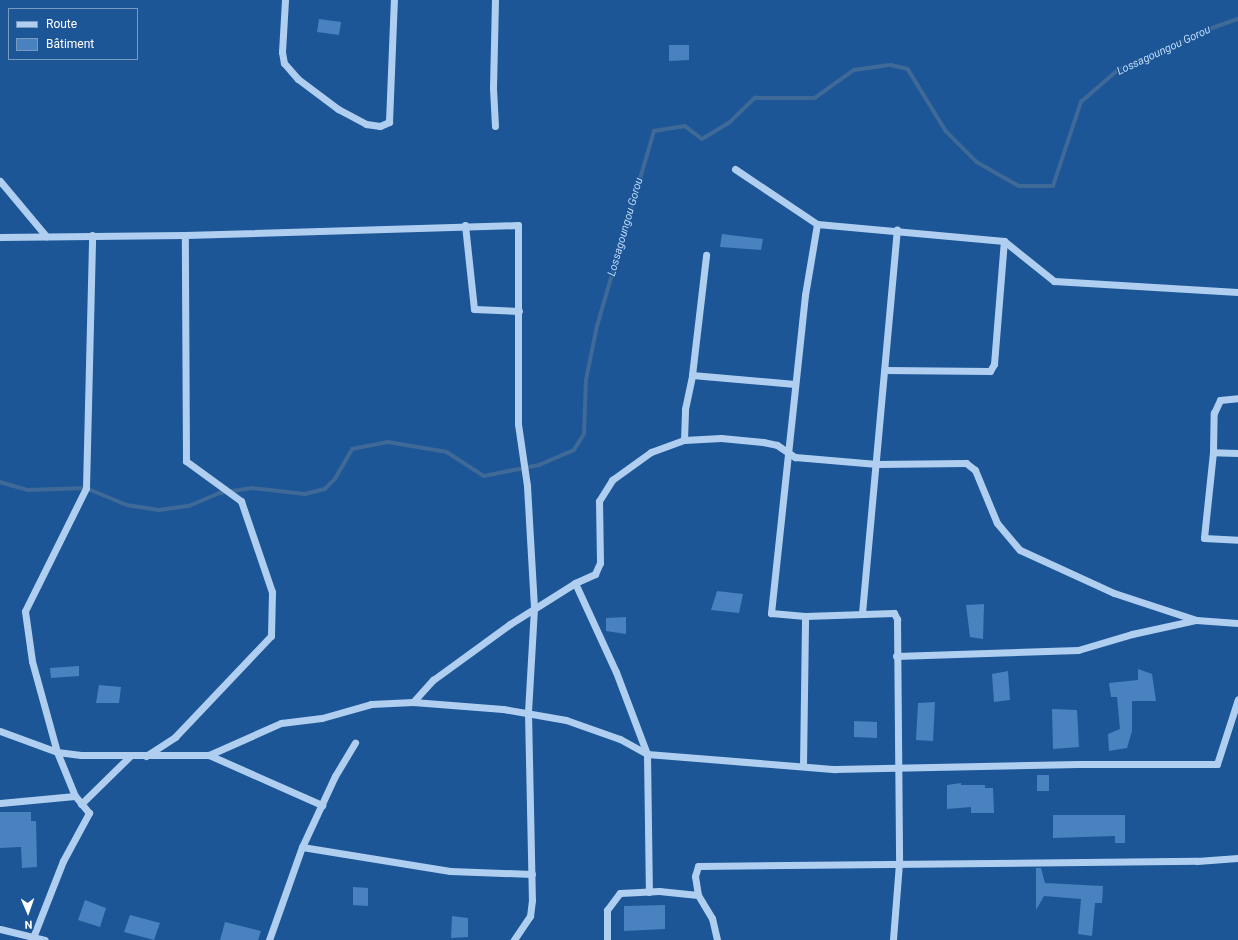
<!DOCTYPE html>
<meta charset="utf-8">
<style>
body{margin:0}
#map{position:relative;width:1238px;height:940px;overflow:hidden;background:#1c5697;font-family:Roboto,sans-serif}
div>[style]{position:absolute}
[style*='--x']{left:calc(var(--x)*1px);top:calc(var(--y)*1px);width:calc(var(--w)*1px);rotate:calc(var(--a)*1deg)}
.stream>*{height:3.5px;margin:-1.75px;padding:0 1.75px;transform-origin:1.75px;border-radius:1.75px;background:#3f6997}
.building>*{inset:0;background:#4982bf}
.minor>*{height:7px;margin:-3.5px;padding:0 3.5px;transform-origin:3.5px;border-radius:3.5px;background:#b0cff0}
span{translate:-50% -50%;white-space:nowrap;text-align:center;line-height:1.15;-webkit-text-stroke:3px #1c5697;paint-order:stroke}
.water-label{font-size:11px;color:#bdd9f6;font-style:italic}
.legend{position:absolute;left:8px;top:8px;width:130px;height:52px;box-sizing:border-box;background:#1c5697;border:1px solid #779ac1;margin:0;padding:5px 7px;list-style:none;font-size:12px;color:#fff}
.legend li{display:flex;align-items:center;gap:8px;height:20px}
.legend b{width:20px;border:1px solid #779ac1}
.north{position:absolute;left:8px;top:892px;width:40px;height:40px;-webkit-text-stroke:3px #1c5697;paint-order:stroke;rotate:178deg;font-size:11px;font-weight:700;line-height:16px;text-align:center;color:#fff}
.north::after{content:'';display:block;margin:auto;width:14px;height:18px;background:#fff;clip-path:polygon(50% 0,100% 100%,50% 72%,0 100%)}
</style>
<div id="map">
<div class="stream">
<i style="--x:0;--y:482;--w:29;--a:16"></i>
<i style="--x:28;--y:490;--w:58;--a:-2"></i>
<i style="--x:86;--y:488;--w:44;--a:22.5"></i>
<i style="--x:127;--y:505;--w:32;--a:9"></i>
<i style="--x:159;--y:510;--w:30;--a:-8"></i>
<i style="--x:189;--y:506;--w:34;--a:-23"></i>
<i style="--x:220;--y:493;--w:32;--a:-9"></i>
<i style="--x:252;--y:488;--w:53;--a:6.5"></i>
<i style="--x:305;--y:494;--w:21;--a:-14"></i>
<i style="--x:325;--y:489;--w:14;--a:-45"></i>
<i style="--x:335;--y:479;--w:34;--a:-60"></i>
<i style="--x:352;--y:449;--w:37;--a:-11"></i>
<i style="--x:388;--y:442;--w:60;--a:9.6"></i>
<i style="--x:447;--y:452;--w:44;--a:33"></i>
<i style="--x:484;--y:476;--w:56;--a:-11.3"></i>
<i style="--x:539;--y:465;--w:38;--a:-23"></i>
<i style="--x:574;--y:450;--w:19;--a:-58"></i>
<i style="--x:584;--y:434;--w:54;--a:-87.9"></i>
<i style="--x:586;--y:380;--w:55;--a:-78.5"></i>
<i style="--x:597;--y:326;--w:203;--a:-73.7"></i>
<i style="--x:654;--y:131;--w:31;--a:-9"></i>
<i style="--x:685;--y:126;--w:21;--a:37"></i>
<i style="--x:702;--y:139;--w:33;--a:-31"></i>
<i style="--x:730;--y:122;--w:35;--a:-44"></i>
<i style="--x:755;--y:98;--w:60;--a:0"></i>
<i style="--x:815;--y:98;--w:48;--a:-35.7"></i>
<i style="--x:854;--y:70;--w:37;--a:-8"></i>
<i style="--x:891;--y:65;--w:17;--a:13"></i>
<i style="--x:908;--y:69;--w:73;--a:58.5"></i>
<i style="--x:946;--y:131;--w:44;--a:45"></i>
<i style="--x:977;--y:162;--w:48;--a:29.7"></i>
<i style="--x:1019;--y:186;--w:34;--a:0"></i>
<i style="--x:1053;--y:186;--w:89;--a:-71.6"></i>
<i style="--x:1081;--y:102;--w:49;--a:-40.9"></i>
<i style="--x:1118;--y:70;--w:106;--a:-23.9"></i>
<i style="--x:1215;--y:27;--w:24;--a:-19"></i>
</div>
<div class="building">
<i style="clip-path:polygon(319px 19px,341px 22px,339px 35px,317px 32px)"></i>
<i style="clip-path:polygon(669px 45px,689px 45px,689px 60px,669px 61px)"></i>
<i style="clip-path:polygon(722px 234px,763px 239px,761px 250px,720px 247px)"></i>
<i style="clip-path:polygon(717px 591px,743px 594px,739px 613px,711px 610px)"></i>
<i style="clip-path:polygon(984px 604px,983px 639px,970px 637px,966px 605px)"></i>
<i style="clip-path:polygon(626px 617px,626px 634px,606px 631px,606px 618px)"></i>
<i style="clip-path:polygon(79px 666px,79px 676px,51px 678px,50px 668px)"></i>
<i style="clip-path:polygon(1138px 669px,1152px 674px,1156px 701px,1132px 701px,1132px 731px,1127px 748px,1109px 751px,1108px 734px,1120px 729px,1117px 697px,1111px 697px,1109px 683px,1138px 680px)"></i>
<i style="clip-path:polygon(1008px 671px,1010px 700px,994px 702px,992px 674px)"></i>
<i style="clip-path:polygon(99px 685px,121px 687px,119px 703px,96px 703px)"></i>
<i style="clip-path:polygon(935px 702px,933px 741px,916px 740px,918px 703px)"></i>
<i style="clip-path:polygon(1052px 709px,1077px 710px,1079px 747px,1053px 749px)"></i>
<i style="clip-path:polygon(854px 721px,877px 722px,877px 738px,854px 737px)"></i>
<i style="clip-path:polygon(1037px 775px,1049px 775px,1049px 791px,1037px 791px)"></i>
<i style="clip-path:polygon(961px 783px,961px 785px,985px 785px,985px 788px,993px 788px,994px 813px,971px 813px,971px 807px,947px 809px,947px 785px)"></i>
<i style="clip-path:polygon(0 812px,31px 812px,31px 821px,36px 821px,37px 867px,22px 868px,21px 847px,0 848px)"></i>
<i style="clip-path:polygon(1053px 815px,1125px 815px,1125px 843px,1115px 843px,1115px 836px,1053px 838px)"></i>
<i style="clip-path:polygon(1036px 868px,1041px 868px,1045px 883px,1103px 886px,1102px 903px,1095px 903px,1092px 936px,1078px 934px,1081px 899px,1044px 896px,1036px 910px)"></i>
<i style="clip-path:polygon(353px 887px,368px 888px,368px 906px,353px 905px)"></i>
<i style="clip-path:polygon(85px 900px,106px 908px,100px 927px,78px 920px)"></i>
<i style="clip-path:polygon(665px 905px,665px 929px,624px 931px,624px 906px)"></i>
<i style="clip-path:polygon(130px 915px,160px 923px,154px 940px,124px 932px)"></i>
<i style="clip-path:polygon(452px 916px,468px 918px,468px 937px,451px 938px)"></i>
<i style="clip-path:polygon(225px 922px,261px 931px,258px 940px,220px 940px)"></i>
</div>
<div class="minor">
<i style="--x:285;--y:0;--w:52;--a:93.3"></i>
<i style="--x:282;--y:52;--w:11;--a:80"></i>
<i style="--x:284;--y:63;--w:21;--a:49"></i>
<i style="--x:298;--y:79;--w:50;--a:36.9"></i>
<i style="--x:338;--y:109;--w:32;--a:28"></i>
<i style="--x:366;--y:124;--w:14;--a:8"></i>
<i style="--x:380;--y:126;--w:10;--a:-24"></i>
<i style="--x:389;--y:122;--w:122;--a:-87.7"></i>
<i style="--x:495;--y:0;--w:88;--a:91.3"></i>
<i style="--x:493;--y:88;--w:38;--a:87"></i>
<i style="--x:735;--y:169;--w:99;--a:33.9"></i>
<i style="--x:817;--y:224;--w:188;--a:5.2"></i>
<i style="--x:1004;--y:241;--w:64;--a:38.7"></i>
<i style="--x:1054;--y:281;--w:184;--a:3.4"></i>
<i style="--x:0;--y:181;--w:72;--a:50.1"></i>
<i style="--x:817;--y:224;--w:72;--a:99.6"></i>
<i style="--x:805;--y:295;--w:320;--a:96.1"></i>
<i style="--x:771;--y:613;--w:34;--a:5"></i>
<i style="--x:805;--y:616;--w:89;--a:-1.9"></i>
<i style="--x:894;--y:613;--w:7;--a:63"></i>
<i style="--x:897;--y:619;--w:244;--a:89.5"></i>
<i style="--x:899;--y:863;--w:77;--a:94.5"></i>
<i style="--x:465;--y:225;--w:84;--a:83.9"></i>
<i style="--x:474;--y:309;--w:45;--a:2.5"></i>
<i style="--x:0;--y:237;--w:185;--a:-0.6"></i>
<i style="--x:185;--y:235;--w:333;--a:-1.7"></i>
<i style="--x:518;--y:225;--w:199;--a:90"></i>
<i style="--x:518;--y:424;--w:63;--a:81.7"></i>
<i style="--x:527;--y:486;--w:122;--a:86.7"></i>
<i style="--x:534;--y:608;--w:104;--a:93.3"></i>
<i style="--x:528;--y:712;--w:188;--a:88.8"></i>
<i style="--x:532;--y:900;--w:16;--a:97"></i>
<i style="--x:530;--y:916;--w:29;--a:124"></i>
<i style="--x:885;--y:370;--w:105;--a:0.5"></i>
<i style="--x:990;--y:371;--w:8;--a:-60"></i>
<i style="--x:994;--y:364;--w:123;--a:-85.4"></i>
<i style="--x:692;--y:375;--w:103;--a:5"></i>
<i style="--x:684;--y:440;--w:31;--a:-88"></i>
<i style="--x:685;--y:409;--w:35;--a:-78"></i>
<i style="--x:692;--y:375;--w:121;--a:-83.3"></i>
<i style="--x:1213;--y:452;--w:39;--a:-89"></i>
<i style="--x:1214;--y:413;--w:14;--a:-65"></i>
<i style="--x:1220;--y:400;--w:18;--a:-6"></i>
<i style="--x:1238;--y:453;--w:25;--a:-178"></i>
<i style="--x:1213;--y:452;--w:86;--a:96"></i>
<i style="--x:1204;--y:538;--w:34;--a:3"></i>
<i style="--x:575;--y:583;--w:98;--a:65.3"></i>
<i style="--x:616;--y:672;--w:88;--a:69.3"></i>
<i style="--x:647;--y:754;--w:138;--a:89.2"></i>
<i style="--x:862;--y:613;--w:385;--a:-84.8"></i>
<i style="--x:896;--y:656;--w:182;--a:-1.9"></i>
<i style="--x:1078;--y:650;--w:56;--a:-16.5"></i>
<i style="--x:1132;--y:634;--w:66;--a:-12.3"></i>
<i style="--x:1196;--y:620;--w:42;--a:4.1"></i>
<i style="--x:413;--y:702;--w:30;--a:-48"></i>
<i style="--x:433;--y:680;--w:95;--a:-36"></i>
<i style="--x:510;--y:624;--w:77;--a:-32.2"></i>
<i style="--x:575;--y:583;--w:22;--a:-24"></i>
<i style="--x:595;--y:574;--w:12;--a:-66"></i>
<i style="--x:600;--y:563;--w:62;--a:-90.9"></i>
<i style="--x:599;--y:501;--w:25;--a:-58"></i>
<i style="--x:612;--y:480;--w:48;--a:-35.7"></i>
<i style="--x:651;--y:452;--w:35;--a:-20"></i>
<i style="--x:684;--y:440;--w:37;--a:-3"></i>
<i style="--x:721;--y:438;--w:42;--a:5.4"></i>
<i style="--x:763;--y:442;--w:14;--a:12"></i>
<i style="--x:777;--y:445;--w:22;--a:34"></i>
<i style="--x:795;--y:457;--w:82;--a:4.9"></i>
<i style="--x:877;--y:464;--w:89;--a:-0.6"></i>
<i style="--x:966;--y:463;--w:11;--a:38"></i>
<i style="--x:975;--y:470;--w:57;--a:67.5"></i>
<i style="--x:997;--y:523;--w:35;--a:50"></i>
<i style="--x:1020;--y:550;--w:103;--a:24.6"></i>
<i style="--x:1114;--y:593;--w:86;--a:18.2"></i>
<i style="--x:0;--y:731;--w:61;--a:20.2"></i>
<i style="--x:57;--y:752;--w:24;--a:7"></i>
<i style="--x:81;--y:755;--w:128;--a:0"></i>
<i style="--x:209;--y:755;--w:79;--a:-24"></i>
<i style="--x:281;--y:723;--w:41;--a:-7"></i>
<i style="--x:322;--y:718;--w:51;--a:-15.9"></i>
<i style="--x:371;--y:704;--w:42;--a:-2.7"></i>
<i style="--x:413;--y:702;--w:90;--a:4.4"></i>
<i style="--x:503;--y:709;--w:64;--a:9.9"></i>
<i style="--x:566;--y:720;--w:57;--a:19.4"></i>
<i style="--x:620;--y:739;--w:31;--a:29"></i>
<i style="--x:647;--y:754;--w:189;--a:4.6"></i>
<i style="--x:835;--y:769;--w:243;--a:-1.2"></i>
<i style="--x:1078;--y:764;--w:139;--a:0"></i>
<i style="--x:1217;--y:764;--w:68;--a:-72.1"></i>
<i style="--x:209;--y:755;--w:124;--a:23.9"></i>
<i style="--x:146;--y:756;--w:35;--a:-33"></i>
<i style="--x:175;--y:737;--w:139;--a:-46.5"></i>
<i style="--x:271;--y:636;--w:44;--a:-88.7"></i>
<i style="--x:272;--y:592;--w:96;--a:-108.8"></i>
<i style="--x:241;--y:501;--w:68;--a:-144"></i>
<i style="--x:186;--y:461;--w:226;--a:-90.3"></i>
<i style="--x:803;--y:766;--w:150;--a:-89.2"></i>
<i style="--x:0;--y:803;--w:75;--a:-5.3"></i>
<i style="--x:81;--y:804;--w:69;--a:-44.4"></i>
<i style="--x:302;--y:847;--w:150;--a:9.2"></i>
<i style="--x:450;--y:871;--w:82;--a:2.1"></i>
<i style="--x:698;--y:895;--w:19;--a:-99"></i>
<i style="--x:695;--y:876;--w:10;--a:-73"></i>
<i style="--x:698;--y:866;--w:499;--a:-0.6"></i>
<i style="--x:1197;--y:861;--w:41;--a:-4.2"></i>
<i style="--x:0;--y:929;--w:46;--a:13.7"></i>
<i style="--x:32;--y:940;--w:85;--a:-68.6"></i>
<i style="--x:63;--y:861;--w:55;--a:-61.6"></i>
<i style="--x:89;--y:813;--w:22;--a:-129"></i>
<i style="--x:75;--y:796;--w:48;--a:-112.2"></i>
<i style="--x:57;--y:752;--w:94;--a:-105.4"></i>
<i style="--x:32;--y:661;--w:50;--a:-98"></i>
<i style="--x:25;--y:611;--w:137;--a:-63.6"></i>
<i style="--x:86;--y:488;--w:253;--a:-88.6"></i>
<i style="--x:269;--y:940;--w:99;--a:-70.5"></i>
<i style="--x:302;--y:847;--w:78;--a:-65.1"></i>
<i style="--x:335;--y:776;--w:39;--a:-59"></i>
<i style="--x:607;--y:940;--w:30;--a:-90"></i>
<i style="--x:607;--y:910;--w:21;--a:-53"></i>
<i style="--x:620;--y:893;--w:39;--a:-3"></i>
<i style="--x:659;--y:891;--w:39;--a:6"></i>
<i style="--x:698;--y:895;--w:27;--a:59"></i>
<i style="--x:712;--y:918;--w:23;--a:77"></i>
</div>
<div class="water-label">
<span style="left:1164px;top:51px;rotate:-25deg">Lossagoungou Gorou</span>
<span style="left:626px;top:227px;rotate:-74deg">Lossagoungou Gorou</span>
</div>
<ul class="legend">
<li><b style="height:5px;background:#b0cff0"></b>Route</li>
<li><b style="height:11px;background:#4982bf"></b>Bâtiment</li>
</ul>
<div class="north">N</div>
</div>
